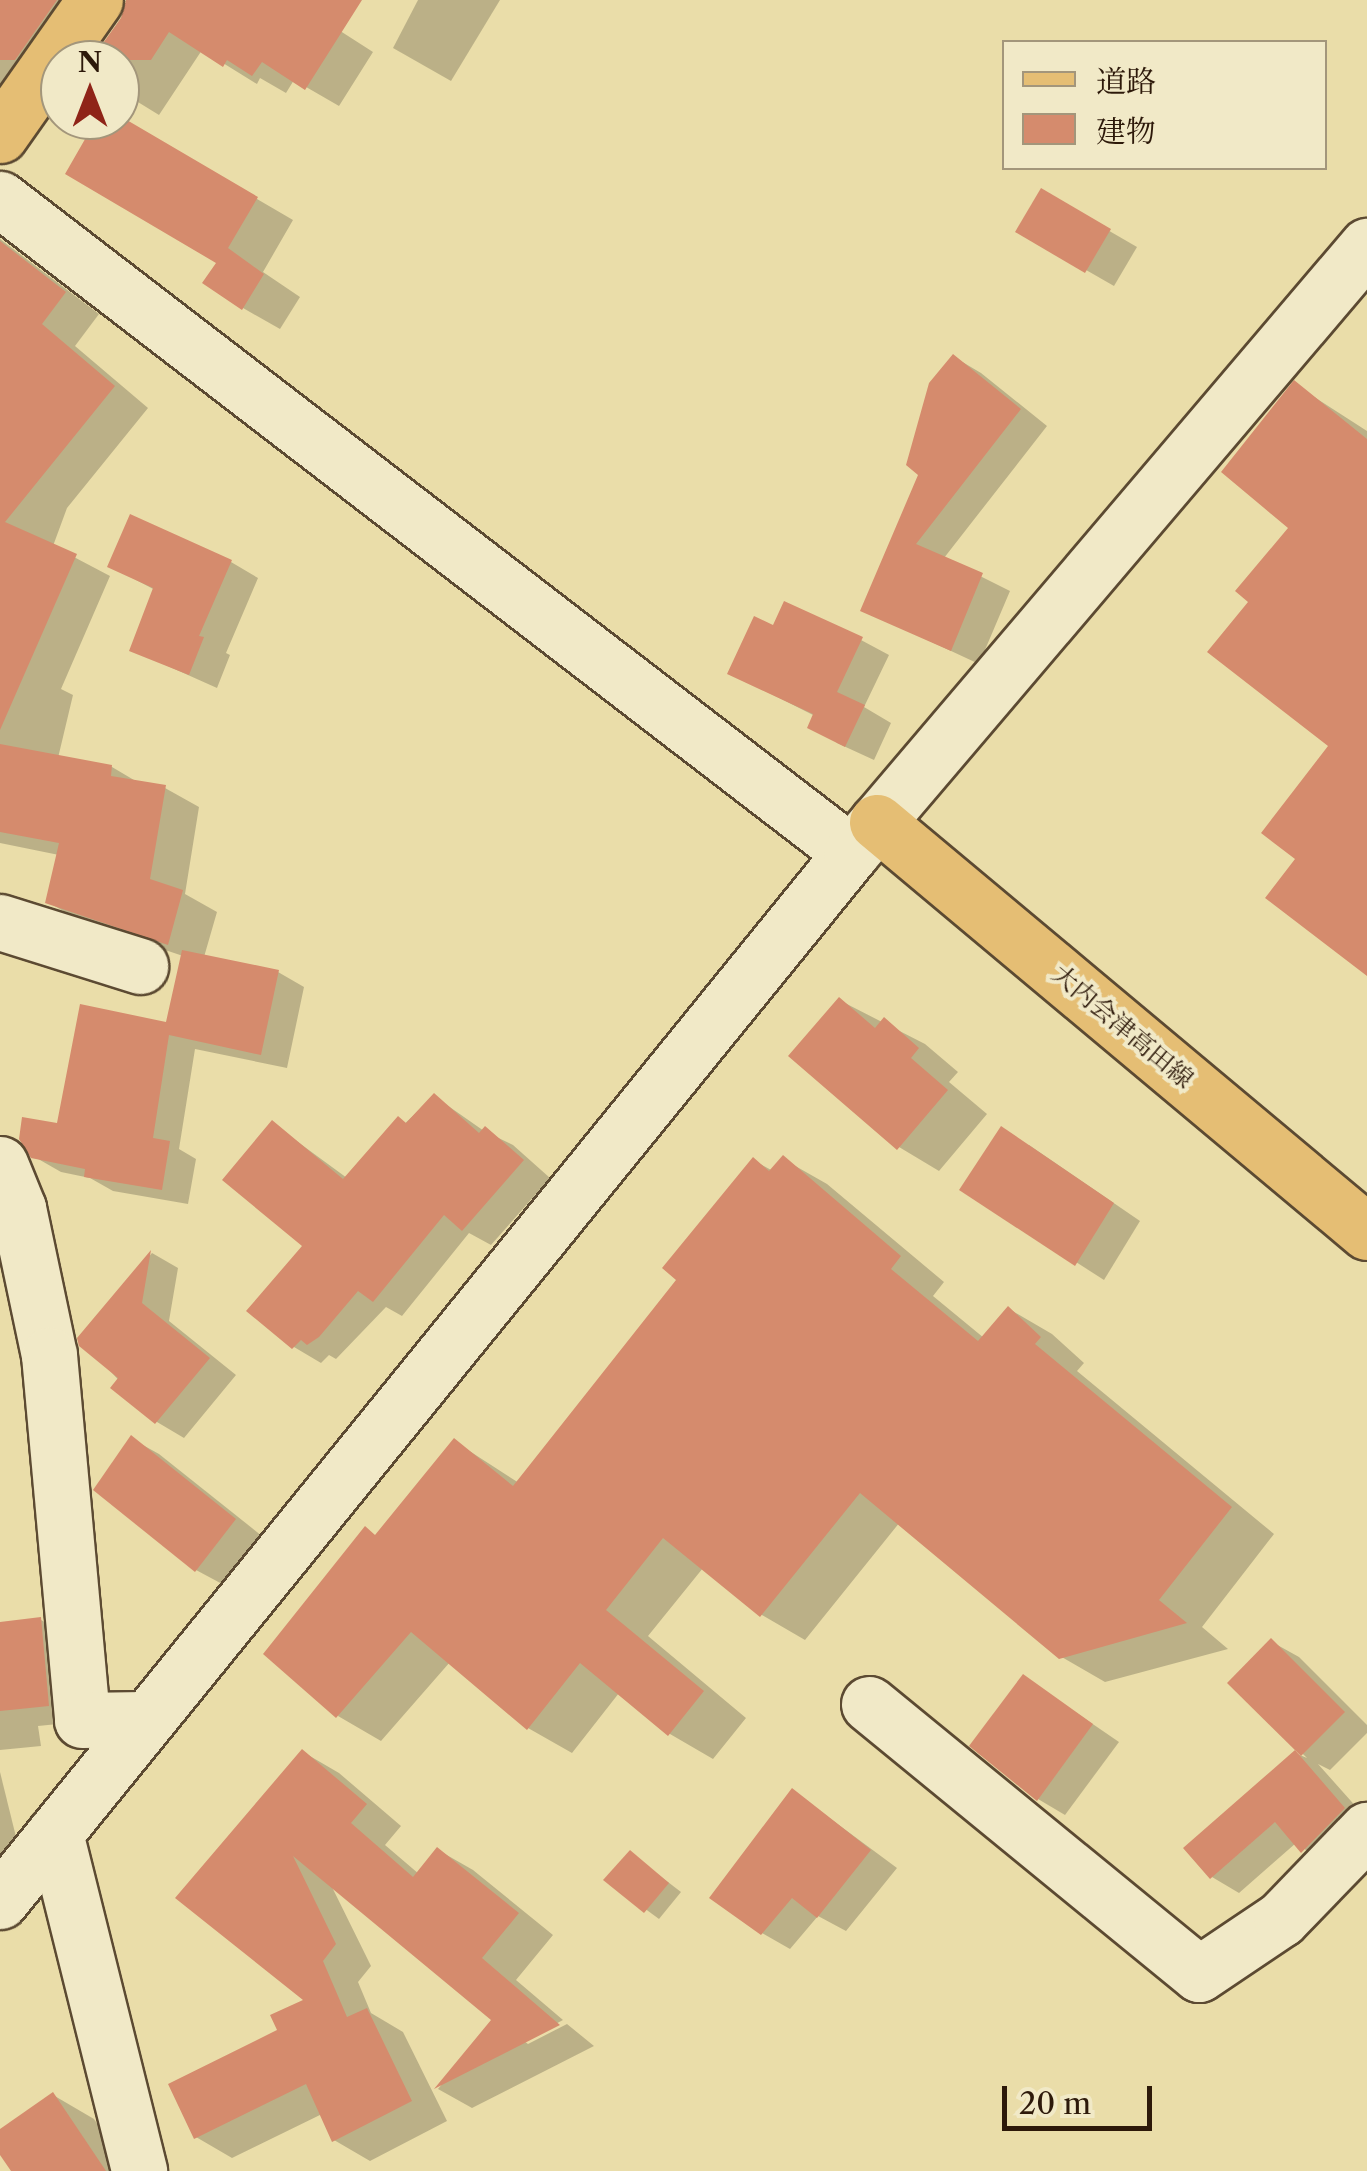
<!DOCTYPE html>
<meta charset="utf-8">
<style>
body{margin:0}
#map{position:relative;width:1367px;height:2171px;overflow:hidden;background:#eadda9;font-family:"Libre Caslon Text","Noto Serif JP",serif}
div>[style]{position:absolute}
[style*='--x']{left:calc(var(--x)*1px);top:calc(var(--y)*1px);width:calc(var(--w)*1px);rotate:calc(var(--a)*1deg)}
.shadow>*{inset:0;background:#0003}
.building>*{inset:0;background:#d58b6d}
.roads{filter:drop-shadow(2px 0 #5c4a32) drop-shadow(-2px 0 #5c4a32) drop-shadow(0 2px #5c4a32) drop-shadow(0 -2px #5c4a32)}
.minor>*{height:55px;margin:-27.5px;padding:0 27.5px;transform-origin:27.5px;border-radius:27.5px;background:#f1e9c7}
.major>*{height:55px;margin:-27.5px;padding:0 27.5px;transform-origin:27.5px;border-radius:27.5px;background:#e5be74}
.highway>*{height:55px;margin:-27.5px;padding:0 27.5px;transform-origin:27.5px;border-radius:27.5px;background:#e5be74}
span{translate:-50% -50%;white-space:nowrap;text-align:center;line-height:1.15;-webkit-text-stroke:8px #f1e9c7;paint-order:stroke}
.street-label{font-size:25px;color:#2d190a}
.legend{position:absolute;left:1002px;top:40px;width:325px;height:130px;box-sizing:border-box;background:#f1e9c7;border:2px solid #a3967b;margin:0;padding:12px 18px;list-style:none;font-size:30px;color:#2d190a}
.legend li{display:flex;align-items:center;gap:20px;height:50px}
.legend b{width:50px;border:2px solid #a3967b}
.north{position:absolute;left:40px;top:40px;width:100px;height:100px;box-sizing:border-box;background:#f1e9c7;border:2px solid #a3967b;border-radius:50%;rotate:0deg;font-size:28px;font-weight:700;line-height:40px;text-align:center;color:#2d190a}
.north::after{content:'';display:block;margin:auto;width:35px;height:45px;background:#8f2418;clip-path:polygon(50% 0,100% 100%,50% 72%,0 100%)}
.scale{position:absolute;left:1002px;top:2086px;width:150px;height:45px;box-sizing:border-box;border:5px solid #2d190a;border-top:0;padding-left:12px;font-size:30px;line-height:35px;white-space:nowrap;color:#2d190a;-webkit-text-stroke:8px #f1e9c7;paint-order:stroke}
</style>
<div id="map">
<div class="shadow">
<i style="clip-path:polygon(0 0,114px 0,0 159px)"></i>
<i style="clip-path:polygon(133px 0,329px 0,320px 18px,373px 52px,339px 106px,294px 80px,286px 93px,260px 78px,257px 84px,202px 50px,159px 115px,120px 91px,120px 60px,93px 60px)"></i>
<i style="clip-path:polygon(418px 0,500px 0,451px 81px,393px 48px)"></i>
<i style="clip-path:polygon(120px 119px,293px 220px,263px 272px,300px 297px,280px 329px,243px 308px,219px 262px,99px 120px)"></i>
<i style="clip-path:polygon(1042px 192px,1137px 247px,1114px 286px,1018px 231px)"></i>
<i style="clip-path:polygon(0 239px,99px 314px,75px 346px,148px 408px,67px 508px,53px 546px,110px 576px,61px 689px,73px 695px,58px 758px,112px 767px,139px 783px,165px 788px,199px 807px,185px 894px,217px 912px,204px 957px,278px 972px,304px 987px,287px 1068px,195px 1049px,179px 1149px,196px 1159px,188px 1204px,113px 1191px,90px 1178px,61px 1172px,33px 1156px,59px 1126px,168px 1025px,183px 956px,82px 922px,48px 902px,59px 855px,0 843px)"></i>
<i style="clip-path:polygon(954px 357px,981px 373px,1047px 426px,944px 558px,1010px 591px,979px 664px,863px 610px,921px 474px)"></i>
<i style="clip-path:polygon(1294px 384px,1367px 431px,1367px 973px,1299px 859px,1332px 746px,1251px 602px,1291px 528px)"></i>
<i style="clip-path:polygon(231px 562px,258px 578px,226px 653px,230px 655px,217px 688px,132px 650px,155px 590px,110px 566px)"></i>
<i style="clip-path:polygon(861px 640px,889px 655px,864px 707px,891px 723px,874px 760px,837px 743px,815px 716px,730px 673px)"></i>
<i style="clip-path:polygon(839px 1000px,925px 1044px,958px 1072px,949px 1082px,987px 1114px,939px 1171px,899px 1147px)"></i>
<i style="clip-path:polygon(434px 1096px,484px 1131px,513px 1145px,550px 1178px,491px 1245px,469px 1233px,402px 1316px,386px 1307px,336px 1359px,329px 1355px,321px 1363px,294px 1347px,306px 1246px,272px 1123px,347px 1178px)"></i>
<i style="clip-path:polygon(1029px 1145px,1140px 1221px,1104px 1280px,962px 1189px)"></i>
<i style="clip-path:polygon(783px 1159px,827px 1184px,944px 1282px,933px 1296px,984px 1338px,1009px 1309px,1052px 1334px,1084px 1363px,1077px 1371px,1274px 1534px,1202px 1627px,1228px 1649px,1105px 1682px,1060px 1656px,900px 1522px,805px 1640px,762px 1615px,703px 1568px,648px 1636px,746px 1718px,713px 1759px,670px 1734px,619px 1693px,572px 1753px,528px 1728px,450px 1662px,381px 1741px,338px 1716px,377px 1536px,454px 1441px,519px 1483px,679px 1279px,753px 1160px,773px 1171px)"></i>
<i style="clip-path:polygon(152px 1253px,178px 1268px,169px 1321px,236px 1375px,184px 1438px,157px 1422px,80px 1338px)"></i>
<i style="clip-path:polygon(132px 1439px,159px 1454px,262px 1536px,224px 1585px,196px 1570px,95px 1489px)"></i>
<i style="clip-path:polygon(41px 1620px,71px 1637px,78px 1722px,38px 1726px,41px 1746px,0 1750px,0 1624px)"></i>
<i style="clip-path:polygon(1272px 1642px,1299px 1657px,1367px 1725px,1367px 1733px,1330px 1770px,1318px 1764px,1367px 1819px,1330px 1867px,1296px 1843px,1239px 1893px,1212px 1877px,1295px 1753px,1307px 1758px,1231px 1683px)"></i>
<i style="clip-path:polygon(1024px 1677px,1119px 1742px,1065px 1815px,1038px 1799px)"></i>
<i style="clip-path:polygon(303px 1752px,339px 1773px,401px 1826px,385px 1845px,419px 1874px,438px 1850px,473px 1870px,553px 1935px,516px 1980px,563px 2020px,524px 2041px,528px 2044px,567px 2024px,594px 2046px,472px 2108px,438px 2089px,495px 2020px,331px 1885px,371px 1966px,358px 1982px,371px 2013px,403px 2032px,447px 2121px,370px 2161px,334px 2140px,322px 2114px,232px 2158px,196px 2137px,308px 2001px,179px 1898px)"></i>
<i style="clip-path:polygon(0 1772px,19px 1849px,0 1854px)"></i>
<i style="clip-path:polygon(793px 1791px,897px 1868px,846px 1931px,818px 1916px,790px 1949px,762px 1933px)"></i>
<i style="clip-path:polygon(630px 1853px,681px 1892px,659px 1919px,606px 1880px)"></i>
<i style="clip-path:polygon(53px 2095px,94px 2119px,129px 2171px,14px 2171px,0 2151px,0 2132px)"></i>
</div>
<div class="building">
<i style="clip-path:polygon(0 0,57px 0,15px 60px,0 60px)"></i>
<i style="clip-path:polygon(126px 0,362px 0,305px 90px,262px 62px,252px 76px,227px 60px,223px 67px,169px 32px,151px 60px,91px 60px,121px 18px)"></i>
<i style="clip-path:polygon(120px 116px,258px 197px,228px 248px,264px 274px,242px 310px,202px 283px,216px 263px,65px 174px,96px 120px,120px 120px)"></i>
<i style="clip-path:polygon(1041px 188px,1111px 229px,1085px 273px,1015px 232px)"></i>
<i style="clip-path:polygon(0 241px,66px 292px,42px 324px,115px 386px,5px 522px,77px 554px,0 730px)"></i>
<i style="clip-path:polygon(953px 354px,1021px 409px,916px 544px,983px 573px,951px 651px,860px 611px,918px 475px,906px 465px,929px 383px)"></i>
<i style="clip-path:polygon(1294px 380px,1367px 439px,1367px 976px,1265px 898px,1295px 859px,1261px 833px,1328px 746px,1207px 652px,1248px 602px,1235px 591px,1288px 528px,1221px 472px)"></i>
<i style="clip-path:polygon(130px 514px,232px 560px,199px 636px,204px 637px,189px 675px,129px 651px,153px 588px,107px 567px)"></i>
<i style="clip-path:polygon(784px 601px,863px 637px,837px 692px,865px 705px,845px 747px,807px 728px,813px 714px,727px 674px,754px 616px,773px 625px)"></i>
<i style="clip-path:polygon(0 744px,112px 765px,111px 776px,166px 785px,150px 879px,183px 890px,168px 945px,45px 903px,59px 843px,0 832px)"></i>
<i style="clip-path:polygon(182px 950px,279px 970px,261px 1055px,169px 1035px,153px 1138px,170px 1141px,162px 1190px,84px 1177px,85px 1169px,31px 1158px,19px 1139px,22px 1117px,57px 1123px,80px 1004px,166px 1022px)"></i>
<i style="clip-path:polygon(839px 997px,875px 1028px,884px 1017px,919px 1048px,911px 1058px,948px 1090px,897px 1150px,788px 1056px)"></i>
<i style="clip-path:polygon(434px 1093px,479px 1133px,485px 1126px,524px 1160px,462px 1231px,444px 1215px,373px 1302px,358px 1291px,319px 1337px,307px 1345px,301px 1340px,292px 1349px,246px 1311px,302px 1246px,222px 1180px,272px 1120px,343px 1179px,398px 1116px,406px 1123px)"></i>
<i style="clip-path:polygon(1001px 1126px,1114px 1203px,1075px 1266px,959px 1190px)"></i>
<i style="clip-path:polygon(783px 1155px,901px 1256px,891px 1269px,978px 1341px,1008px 1306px,1041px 1337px,1035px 1344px,1232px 1507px,1159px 1600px,1187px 1623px,1059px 1659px,860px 1493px,760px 1617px,663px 1538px,606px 1610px,704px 1691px,668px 1736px,580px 1663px,527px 1730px,411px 1632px,336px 1718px,263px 1654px,365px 1526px,375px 1535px,454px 1438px,513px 1486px,676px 1280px,662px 1268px,753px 1157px,769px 1171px)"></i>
<i style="clip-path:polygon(151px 1250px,142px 1303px,210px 1358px,155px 1424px,110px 1388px,118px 1378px,79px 1346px,77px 1338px)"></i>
<i style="clip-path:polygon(131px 1435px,236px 1519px,195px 1572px,93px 1490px)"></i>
<i style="clip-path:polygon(41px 1617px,49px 1706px,0 1711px,0 1622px)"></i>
<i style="clip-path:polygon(1271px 1638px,1345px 1712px,1301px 1756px,1227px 1683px)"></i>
<i style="clip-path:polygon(1023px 1674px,1093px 1724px,1037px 1801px,969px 1746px)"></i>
<i style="clip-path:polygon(302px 1749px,367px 1804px,351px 1823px,413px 1877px,437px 1847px,519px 1913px,482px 1958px,560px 2025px,434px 2089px,491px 2020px,293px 1856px,336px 1944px,323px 1961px,347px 2017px,367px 2008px,412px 2101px,332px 2142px,306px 2084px,194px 2139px,168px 2084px,277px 2030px,270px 2015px,303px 2000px,175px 1898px)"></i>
<i style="clip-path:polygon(1295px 1750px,1345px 1808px,1301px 1853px,1275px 1822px,1210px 1879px,1183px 1848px)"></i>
<i style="clip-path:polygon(792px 1788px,871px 1850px,817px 1918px,792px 1898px,761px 1935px,709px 1898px)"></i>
<i style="clip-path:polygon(630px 1850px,669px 1883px,644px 1913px,603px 1880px)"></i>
<i style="clip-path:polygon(53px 2092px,106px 2171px,11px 2171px,0 2155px,0 2129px)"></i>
</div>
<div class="roads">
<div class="minor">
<i style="--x:0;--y:199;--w:1073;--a:37.54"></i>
<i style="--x:0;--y:922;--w:147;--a:17.4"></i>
<i style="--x:0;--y:1164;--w:48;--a:67.8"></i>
<i style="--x:18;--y:1208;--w:150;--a:78.1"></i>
<i style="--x:49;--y:1355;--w:366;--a:84.8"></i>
<i style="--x:82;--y:1720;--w:62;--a:-0.9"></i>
<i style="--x:869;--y:1704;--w:426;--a:39.3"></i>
<i style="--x:1199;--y:1974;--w:99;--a:-33.9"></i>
<i style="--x:1281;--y:1919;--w:124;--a:-46"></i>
<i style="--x:55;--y:1833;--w:348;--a:76"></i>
<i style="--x:0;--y:1901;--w:1350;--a:-50.92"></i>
<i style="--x:851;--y:853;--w:797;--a:-49.63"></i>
</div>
<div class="major">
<i style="--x:877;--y:822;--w:639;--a:39.92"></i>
</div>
<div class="highway">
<i style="--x:0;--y:135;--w:165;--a:-54.9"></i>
</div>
</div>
<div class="street-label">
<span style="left:1122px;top:1027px;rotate:40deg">大内会津高田線</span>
</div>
<ul class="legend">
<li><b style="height:12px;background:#e5be74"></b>道路</li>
<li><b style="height:28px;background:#d58b6d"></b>建物</li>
</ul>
<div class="north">N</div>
<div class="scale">20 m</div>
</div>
